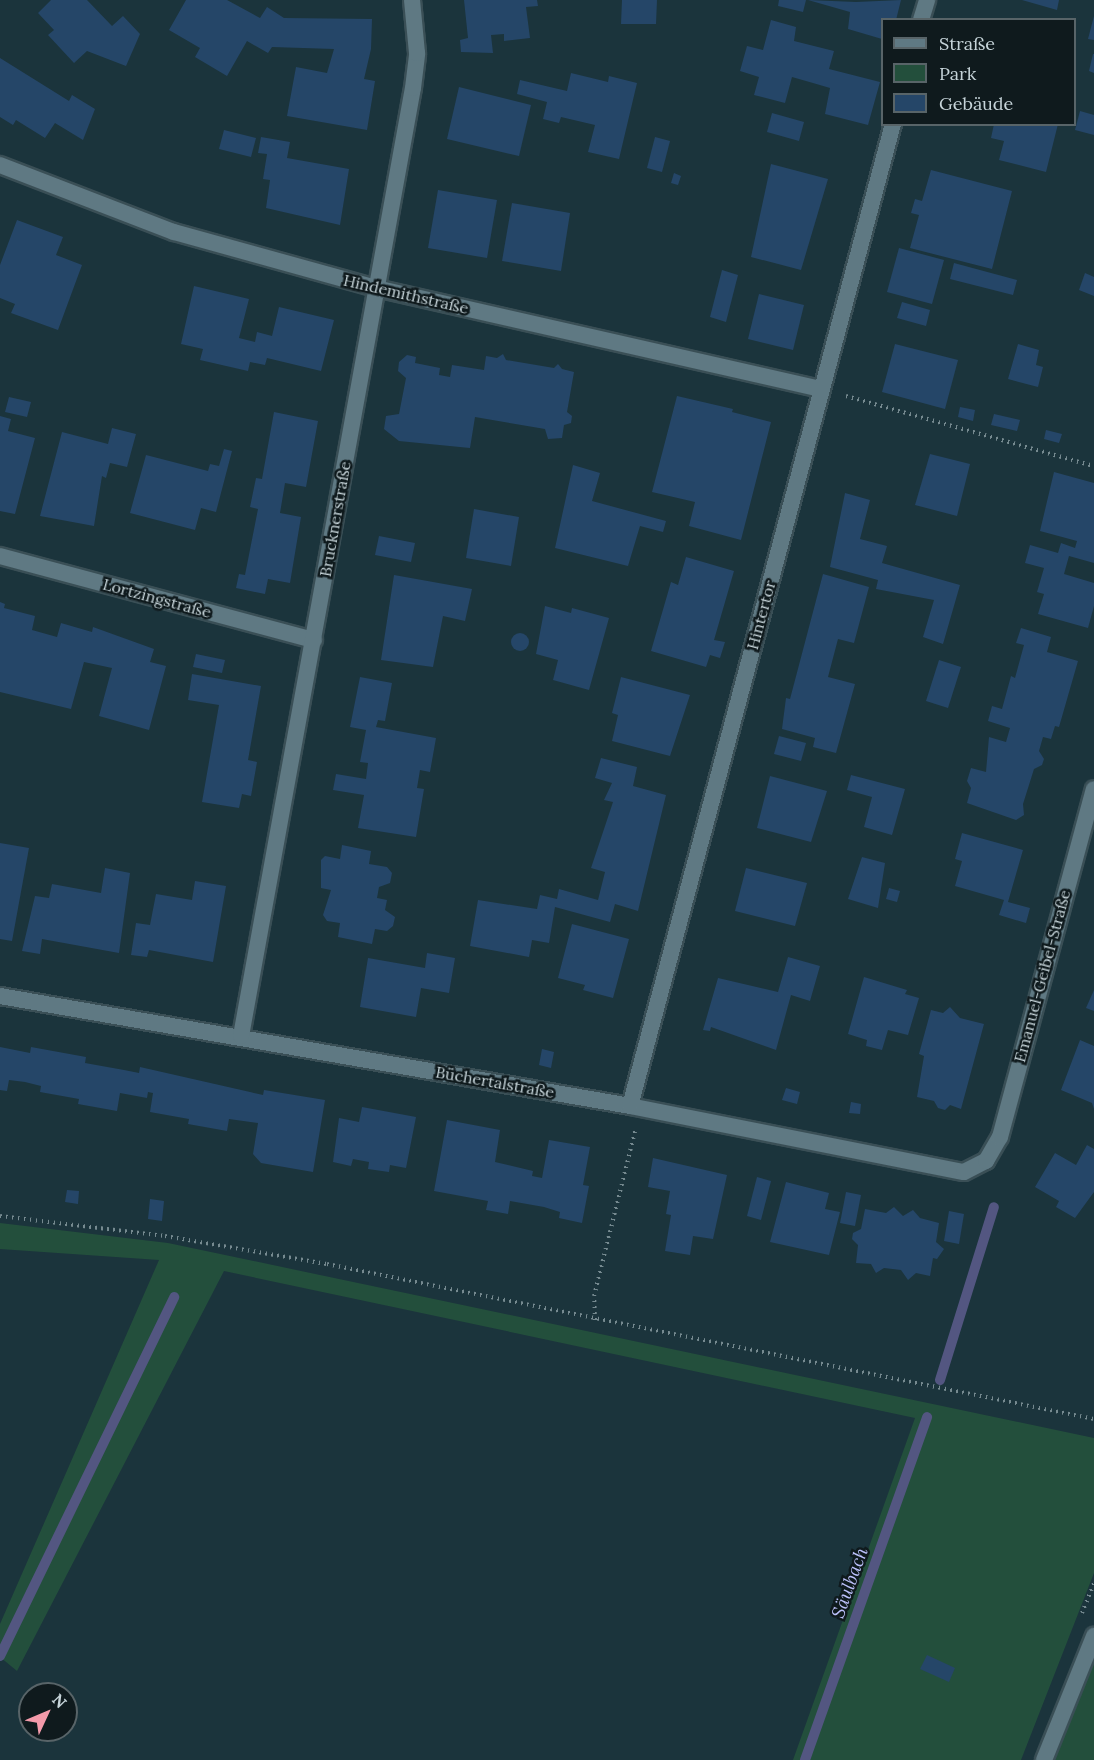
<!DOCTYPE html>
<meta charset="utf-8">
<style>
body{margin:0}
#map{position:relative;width:1094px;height:1760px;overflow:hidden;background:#1b343c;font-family:Lora,serif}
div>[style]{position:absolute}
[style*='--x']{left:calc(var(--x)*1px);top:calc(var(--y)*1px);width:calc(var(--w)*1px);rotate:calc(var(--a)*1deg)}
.green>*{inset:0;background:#234f3c}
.stream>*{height:10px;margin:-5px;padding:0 5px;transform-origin:5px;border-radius:5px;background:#535681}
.building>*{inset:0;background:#254668}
.round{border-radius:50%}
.path>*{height:4px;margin-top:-2px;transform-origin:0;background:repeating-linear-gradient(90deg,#768a90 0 1.5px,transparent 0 6px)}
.roads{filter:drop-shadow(2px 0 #3a4f56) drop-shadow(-2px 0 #3a4f56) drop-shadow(0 2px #3a4f56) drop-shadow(0 -2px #3a4f56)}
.minor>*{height:16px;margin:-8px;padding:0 8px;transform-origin:8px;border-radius:8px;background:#5f7983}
span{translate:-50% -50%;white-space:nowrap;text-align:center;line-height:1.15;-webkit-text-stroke:5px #0f1a1d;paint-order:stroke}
.street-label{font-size:16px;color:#c6d4d9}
.water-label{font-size:18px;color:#bcc1fa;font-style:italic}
.legend{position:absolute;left:881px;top:18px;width:195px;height:108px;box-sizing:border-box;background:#0f1a1d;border:2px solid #586468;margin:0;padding:8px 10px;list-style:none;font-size:18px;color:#c6d4d9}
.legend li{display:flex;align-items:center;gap:12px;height:30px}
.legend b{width:30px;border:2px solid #586468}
.north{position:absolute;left:18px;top:1682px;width:60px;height:60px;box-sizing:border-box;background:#0f1a1d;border:2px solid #586468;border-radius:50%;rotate:46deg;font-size:16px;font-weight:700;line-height:24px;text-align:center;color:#c6d4d9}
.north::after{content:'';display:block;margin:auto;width:21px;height:27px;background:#f39aaa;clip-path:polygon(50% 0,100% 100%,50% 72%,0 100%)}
</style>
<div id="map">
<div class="green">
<i style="clip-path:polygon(0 1223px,168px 1243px,1094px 1438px,1094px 1573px,1021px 1760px,793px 1760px,915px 1418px,224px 1271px,17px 1671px,0 1657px,0 1624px,159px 1260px,0 1249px)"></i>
<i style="clip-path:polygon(1094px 1654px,1094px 1760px,1052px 1760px)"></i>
</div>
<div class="stream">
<i style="--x:940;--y:1380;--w:181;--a:-72.7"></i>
<i style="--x:0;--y:1656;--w:399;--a:-64.1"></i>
<i style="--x:805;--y:1760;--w:364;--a:-70.4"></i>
</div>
<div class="building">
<i style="clip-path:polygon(51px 0,87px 0,112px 26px,123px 16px,140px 34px,126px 66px,87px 51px,74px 63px,48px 35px,54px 30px,38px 13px)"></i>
<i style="clip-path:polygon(186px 0,227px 0,260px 18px,267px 7px,284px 18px,372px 19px,371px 49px,364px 79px,375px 81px,367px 130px,287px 116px,296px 67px,327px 73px,334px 49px,272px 47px,268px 53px,247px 41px,227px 76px,195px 57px,200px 48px,169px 30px)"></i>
<i style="clip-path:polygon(464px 0,537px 0,538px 6px,526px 7px,530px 38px,504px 41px,504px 34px,491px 35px,493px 53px,461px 52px,460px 40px,468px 38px)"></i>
<i style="clip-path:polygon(622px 0,657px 0,656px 24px,621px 24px)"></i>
<i style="clip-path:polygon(779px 0,806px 0,803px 12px,778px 6px)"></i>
<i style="clip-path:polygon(808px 0,856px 2px,901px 0,896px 20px,882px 20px,882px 39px,848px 29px,850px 12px)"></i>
<i style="clip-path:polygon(1022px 0,1059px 0,1057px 10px)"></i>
<i style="clip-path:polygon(1094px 16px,1094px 40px,1088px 39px)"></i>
<i style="clip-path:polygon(771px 20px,796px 27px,794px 41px,834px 51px,829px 69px,880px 82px,868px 125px,825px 114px,830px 88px,813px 83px,792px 77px,785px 103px,754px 95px,759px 77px,740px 71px,747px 46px,763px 50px)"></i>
<i style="clip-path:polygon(1093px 54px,1094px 54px,1094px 73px,1089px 71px)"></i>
<i style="clip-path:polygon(0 58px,69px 101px,72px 95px,95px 109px,83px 140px,55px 123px,45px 138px,16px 120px,13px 125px,0 117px)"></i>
<i style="clip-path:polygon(571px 73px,608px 82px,609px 76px,637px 83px,619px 159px,588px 152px,595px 125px,561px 117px,559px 123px,543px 119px,547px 102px,517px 94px,520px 80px,567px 91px)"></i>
<i style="clip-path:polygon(459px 87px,531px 105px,519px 156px,447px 139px)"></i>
<i style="clip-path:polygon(1080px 111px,1094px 115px,1094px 135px,1075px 130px)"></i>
<i style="clip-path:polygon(772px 113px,804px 122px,799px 141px,767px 132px)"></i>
<i style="clip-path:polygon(994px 124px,1058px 124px,1046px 172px,999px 160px,1004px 141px,991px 138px)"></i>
<i style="clip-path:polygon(224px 130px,256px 138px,251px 157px,219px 149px)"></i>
<i style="clip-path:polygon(261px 137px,290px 142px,287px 158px,349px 169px,340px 225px,266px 208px,270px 180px,263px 179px,267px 154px,258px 153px)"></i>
<i style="clip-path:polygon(655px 137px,670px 141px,662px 172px,647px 168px)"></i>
<i style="clip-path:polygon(771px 164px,828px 179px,801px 270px,751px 257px)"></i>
<i style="clip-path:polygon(931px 170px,1012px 191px,992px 269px,910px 248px,919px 215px,911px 213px,915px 199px,922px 201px)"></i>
<i style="clip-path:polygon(674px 173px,681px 176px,678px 185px,671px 183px)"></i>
<i style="clip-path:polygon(438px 190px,497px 200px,487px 258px,428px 248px)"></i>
<i style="clip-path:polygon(512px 203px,570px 213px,561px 271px,502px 261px)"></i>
<i style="clip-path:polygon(17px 220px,63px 237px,56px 255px,82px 265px,58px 330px,11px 313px,15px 304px,0 298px,0 265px)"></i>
<i style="clip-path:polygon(899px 248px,944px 260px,932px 304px,887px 292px)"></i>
<i style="clip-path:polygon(954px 263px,1017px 280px,1013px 295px,950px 279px)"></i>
<i style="clip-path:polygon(722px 270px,738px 275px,726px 322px,710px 317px)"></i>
<i style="clip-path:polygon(1085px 273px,1094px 277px,1094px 296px,1079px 290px)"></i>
<i style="clip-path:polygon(194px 286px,249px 299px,239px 338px,255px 342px,257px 332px,272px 336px,279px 307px,334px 320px,321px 371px,267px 358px,265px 365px,250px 362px,248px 371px,200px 360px,203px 349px,181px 344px)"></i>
<i style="clip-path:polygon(759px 294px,804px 305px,793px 350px,748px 339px)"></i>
<i style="clip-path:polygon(902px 302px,930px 310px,926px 326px,897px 318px)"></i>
<i style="clip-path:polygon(895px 344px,958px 360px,945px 409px,882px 392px)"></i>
<i style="clip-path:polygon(1018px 344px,1039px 350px,1036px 365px,1043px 367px,1038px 387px,1008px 379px)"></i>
<i style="clip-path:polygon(503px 354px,506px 360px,554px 368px,558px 364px,562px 369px,574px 372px,567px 412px,572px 416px,571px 423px,564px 425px,562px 438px,548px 439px,545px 429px,475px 417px,470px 448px,399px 441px,384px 429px,386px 416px,399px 414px,406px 378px,398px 371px,399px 362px,407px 355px,416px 357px,415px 363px,440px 368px,439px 375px,450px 377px,452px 365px,484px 370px,486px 356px,497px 358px)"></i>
<i style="clip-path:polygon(677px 396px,733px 409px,732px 412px,771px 422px,741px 540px,689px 526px,695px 502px,652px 492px)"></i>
<i style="clip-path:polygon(9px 397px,31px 402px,27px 417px,5px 412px)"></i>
<i style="clip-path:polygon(960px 407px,975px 410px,973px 421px,958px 417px)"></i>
<i style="clip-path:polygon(274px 412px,318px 421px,306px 487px,285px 483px,280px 513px,301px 517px,290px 583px,268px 579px,265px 594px,236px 588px,239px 574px,245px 575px,258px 509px,250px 507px,256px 478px,262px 479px)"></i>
<i style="clip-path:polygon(994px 414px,1020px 420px,1017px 431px,991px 425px)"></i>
<i style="clip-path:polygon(0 416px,11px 419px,8px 431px,35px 438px,15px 514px,0 511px)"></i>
<i style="clip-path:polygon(112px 428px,136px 434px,127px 467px,110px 463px,106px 478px,102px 476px,94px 526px,40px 516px,62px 432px,108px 444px)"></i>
<i style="clip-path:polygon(1046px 430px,1062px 434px,1059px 443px,1044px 439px)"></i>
<i style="clip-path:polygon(224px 449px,232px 451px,216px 512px,201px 508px,195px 530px,130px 513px,146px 455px,208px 471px,210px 464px,219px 466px)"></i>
<i style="clip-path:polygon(930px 454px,970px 464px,957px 516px,915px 505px)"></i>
<i style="clip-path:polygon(573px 465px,600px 473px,592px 501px,666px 521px,663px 532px,640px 526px,628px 566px,555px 548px)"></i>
<i style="clip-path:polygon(1054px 472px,1094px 483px,1094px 563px,1069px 556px,1064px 574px,1094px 583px,1094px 606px,1088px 628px,1038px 614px,1044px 594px,1037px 592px,1044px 568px,1025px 563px,1030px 545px,1058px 553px,1061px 543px,1075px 548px,1077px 541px,1040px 531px)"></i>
<i style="clip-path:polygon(845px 493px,870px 500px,860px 539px,887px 546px,882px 563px,960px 585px,943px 644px,923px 637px,934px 600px,876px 589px,878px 580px,830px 567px)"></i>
<i style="clip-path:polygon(474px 509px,519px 517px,511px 566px,466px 558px)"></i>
<i style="clip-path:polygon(379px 536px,415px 543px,411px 562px,375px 555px)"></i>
<i style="clip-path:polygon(686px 557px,734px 571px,714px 640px,725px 642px,720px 658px,710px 655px,706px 667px,651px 651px,671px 582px,678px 585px)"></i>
<i style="clip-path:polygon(823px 574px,869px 587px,854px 643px,838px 639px,828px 677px,855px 684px,836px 753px,813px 747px,815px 738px,782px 729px,786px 698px,790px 699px)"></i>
<i style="clip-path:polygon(394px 575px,472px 589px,465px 621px,443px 616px,433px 667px,381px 660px)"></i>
<i style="clip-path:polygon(0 602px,5px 604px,4px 608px,35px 616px,32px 630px,57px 637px,61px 623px,92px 632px,93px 627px,154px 649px,150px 662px,166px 666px,149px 730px,99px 716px,112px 668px,84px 662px,71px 709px,0 692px)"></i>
<i style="clip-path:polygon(545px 606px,571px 613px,572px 608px,609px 618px,589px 690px,553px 680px,558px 660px,536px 654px)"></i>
<i style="clip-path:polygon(1021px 628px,1051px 637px,1047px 652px,1078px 661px,1059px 727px,1055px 726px,1051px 739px,1043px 737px,1039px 751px,1044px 759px,1042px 765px,1034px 769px,1023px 804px,1024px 815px,1016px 820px,967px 803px,971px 788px,967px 781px,971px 768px,986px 772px,989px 737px,1006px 742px,1010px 728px,988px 721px,992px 706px,1002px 709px,1011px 676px,1015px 678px,1024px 645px,1016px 643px)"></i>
<i class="round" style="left:511px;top:633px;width:18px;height:18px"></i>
<i style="clip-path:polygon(196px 654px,225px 660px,222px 673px,193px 667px)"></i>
<i style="clip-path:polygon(939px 660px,961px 667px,948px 708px,926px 701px)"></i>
<i style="clip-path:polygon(192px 674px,261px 686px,248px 760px,257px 762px,251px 796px,242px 794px,239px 808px,202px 802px,219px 705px,188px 700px)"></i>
<i style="clip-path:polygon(360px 677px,392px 683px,385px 721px,378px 720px,376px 727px,436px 738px,430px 772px,420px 770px,417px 788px,424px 789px,416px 837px,358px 828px,364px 795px,333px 790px,336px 774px,366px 779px,368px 763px,360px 762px,366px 730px,350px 727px)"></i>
<i style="clip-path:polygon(621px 677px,690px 695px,670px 756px,612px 741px,618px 715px,612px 713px)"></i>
<i style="clip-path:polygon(779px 736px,806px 743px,801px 761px,774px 754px)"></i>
<i style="clip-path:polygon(601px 758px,637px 767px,633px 786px,666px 795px,638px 911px,615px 904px,610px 922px,555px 907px,549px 943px,532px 940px,529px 957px,470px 946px,478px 900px,537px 909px,540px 895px,557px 899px,559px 889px,598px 900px,605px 872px,591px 868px,613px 802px,604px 800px,612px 783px,595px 778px)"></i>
<i style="clip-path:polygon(851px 775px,905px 789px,892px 835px,864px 827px,872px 797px,847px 790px)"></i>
<i style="clip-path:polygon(770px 776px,827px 791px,811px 842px,757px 828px)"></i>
<i style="clip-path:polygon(962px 833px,1023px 850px,1008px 902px,1030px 908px,1026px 923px,999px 915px,1004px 900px,955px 886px,962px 861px,955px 859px)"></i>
<i style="clip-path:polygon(0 843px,29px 848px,12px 941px,0 939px)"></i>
<i style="clip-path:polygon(342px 845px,371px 851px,369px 864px,387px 867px,392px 873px,390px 883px,379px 887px,377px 898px,387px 900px,385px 910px,395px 917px,393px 926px,387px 931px,375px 929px,372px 944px,338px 937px,340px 923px,327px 921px,323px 915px,331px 890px,321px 888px,321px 860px,325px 856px,340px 859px)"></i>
<i style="clip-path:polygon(862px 857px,885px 863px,878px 908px,848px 899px)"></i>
<i style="clip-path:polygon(105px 868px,130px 873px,119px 953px,42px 939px,40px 954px,22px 951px,35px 896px,49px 898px,52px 884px,101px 893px)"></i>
<i style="clip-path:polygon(746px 868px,807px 883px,795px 926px,735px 911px)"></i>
<i style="clip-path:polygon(195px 881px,226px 886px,213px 962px,149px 950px,147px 957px,131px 955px,136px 923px,150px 925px,156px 894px,192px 900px)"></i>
<i style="clip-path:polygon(889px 888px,900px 891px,897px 902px,886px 899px)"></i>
<i style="clip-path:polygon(572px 924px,629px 939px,613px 998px,583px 990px,585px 985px,558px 978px)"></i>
<i style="clip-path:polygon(427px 953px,455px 958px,449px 993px,421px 988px,416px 1017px,360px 1007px,368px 958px,425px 968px)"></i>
<i style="clip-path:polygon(788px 957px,820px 966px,810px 1001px,791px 995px,776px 1050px,711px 1027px,710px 1031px,703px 1030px,718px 978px,778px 992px)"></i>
<i style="clip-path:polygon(864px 977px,907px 990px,905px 994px,919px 998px,908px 1035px,888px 1030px,882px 1050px,866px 1046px,867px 1040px,848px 1034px)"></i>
<i style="clip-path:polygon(1094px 990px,1094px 1011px,1086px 1008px)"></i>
<i style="clip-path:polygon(950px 1007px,960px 1018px,984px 1024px,961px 1109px,950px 1105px,945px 1110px,938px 1108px,934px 1101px,917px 1097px,924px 1056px,919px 1054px,931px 1010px,943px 1013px)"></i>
<i style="clip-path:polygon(1080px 1040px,1094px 1046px,1094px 1109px,1092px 1103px,1061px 1090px)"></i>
<i style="clip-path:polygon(0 1047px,30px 1053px,31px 1047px,86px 1057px,85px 1063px,124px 1070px,139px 1073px,140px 1067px,250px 1092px,263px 1095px,264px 1090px,325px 1100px,313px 1172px,261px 1163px,253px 1154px,258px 1123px,229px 1119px,227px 1131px,188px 1124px,189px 1119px,150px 1112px,153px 1093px,148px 1092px,147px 1098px,120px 1093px,117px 1111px,78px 1104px,79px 1099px,40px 1092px,41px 1086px,25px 1082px,9px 1080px,7px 1091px,0 1090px)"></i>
<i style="clip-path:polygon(542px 1049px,554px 1052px,551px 1068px,539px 1065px)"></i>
<i style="clip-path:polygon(786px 1088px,800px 1092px,797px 1104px,782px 1100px)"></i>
<i style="clip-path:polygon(851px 1102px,861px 1104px,860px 1114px,849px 1113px)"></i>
<i style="clip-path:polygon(362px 1107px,416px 1117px,406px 1168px,390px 1165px,389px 1172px,368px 1169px,369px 1162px,353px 1159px,351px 1166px,333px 1162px,339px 1118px,359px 1122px)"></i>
<i style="clip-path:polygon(447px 1120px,500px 1130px,495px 1162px,533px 1171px,532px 1176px,542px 1178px,549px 1140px,590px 1147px,583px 1185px,589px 1186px,582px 1223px,559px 1218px,560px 1212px,544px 1207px,510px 1201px,508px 1214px,486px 1210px,488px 1201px,434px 1191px)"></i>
<i style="clip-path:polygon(1087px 1145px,1094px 1149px,1094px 1192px,1075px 1218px,1056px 1207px,1059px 1201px,1035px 1187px,1055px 1153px,1076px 1165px)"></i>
<i style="clip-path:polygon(653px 1158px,727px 1175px,713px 1239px,693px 1236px,690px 1255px,665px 1251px,671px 1215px,666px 1214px,670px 1191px,648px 1187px)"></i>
<i style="clip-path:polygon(757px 1177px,771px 1181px,761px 1220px,747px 1216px)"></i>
<i style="clip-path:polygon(786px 1182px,829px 1193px,825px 1209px,840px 1212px,829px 1255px,770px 1242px)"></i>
<i style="clip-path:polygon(67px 1190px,79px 1191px,78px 1204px,65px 1202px)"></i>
<i style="clip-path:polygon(846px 1192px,861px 1195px,855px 1226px,840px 1223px)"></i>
<i style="clip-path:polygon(150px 1199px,164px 1201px,162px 1221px,148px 1219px)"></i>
<i style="clip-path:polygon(894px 1207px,903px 1216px,913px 1210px,920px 1218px,939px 1223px,936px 1242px,944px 1249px,937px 1259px,933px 1258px,930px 1276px,916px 1273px,908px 1280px,901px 1270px,884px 1268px,876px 1273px,871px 1264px,856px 1263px,858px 1245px,852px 1239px,853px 1233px,861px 1229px,865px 1209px,886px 1213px)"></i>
<i style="clip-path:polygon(949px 1211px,964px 1214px,959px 1244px,944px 1241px)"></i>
<i style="clip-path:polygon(927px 1655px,955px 1668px,949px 1682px,920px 1669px)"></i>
</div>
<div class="path">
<i style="--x:846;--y:396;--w:258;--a:15.8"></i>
<i style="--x:0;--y:1216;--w:166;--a:6.9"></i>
<i style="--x:165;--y:1236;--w:164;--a:9.8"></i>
<i style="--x:327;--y:1264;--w:783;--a:11.42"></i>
<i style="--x:595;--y:1320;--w:24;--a:-92"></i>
<i style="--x:594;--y:1296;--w:170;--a:-76"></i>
<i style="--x:1082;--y:1613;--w:32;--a:-68"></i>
</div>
<div class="roads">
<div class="minor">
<i style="--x:921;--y:20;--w:21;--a:-73"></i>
<i style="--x:0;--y:165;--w:186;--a:21.1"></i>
<i style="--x:174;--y:232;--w:210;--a:15.5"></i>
<i style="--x:376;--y:288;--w:457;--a:12.8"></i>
<i style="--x:0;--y:556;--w:325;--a:15"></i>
<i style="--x:0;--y:996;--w:640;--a:9.9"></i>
<i style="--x:630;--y:1106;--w:340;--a:11.2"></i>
<i style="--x:964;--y:1172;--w:25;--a:-27"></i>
<i style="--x:986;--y:1161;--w:28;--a:-60"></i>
<i style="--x:1000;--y:1137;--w:360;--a:-74.9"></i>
<i style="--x:241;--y:1036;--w:963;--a:-79.72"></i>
<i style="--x:413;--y:88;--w:35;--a:-83"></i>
<i style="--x:417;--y:53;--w:53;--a:-95.4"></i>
<i style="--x:630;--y:1106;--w:1017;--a:-75.01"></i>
<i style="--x:1044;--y:1760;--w:134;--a:-68"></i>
</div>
</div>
<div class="street-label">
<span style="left:406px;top:294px;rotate:13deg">Hindemithstraße</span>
<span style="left:335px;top:519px;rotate:-80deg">Brucknerstraße</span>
<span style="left:157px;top:598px;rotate:15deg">Lortzingstraße</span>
<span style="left:761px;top:615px;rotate:-75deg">Hintertor</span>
<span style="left:1042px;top:976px;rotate:-75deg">Emanuel-Geibel-Straße</span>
<span style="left:495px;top:1082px;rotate:10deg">Büchertalstraße</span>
</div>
<div class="water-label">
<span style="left:850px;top:1583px;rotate:-70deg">Säulbach</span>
</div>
<ul class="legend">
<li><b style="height:8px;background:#5f7983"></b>Straße</li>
<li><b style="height:16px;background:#234f3c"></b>Park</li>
<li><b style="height:16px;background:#254668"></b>Gebäude</li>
</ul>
<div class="north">N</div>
</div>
